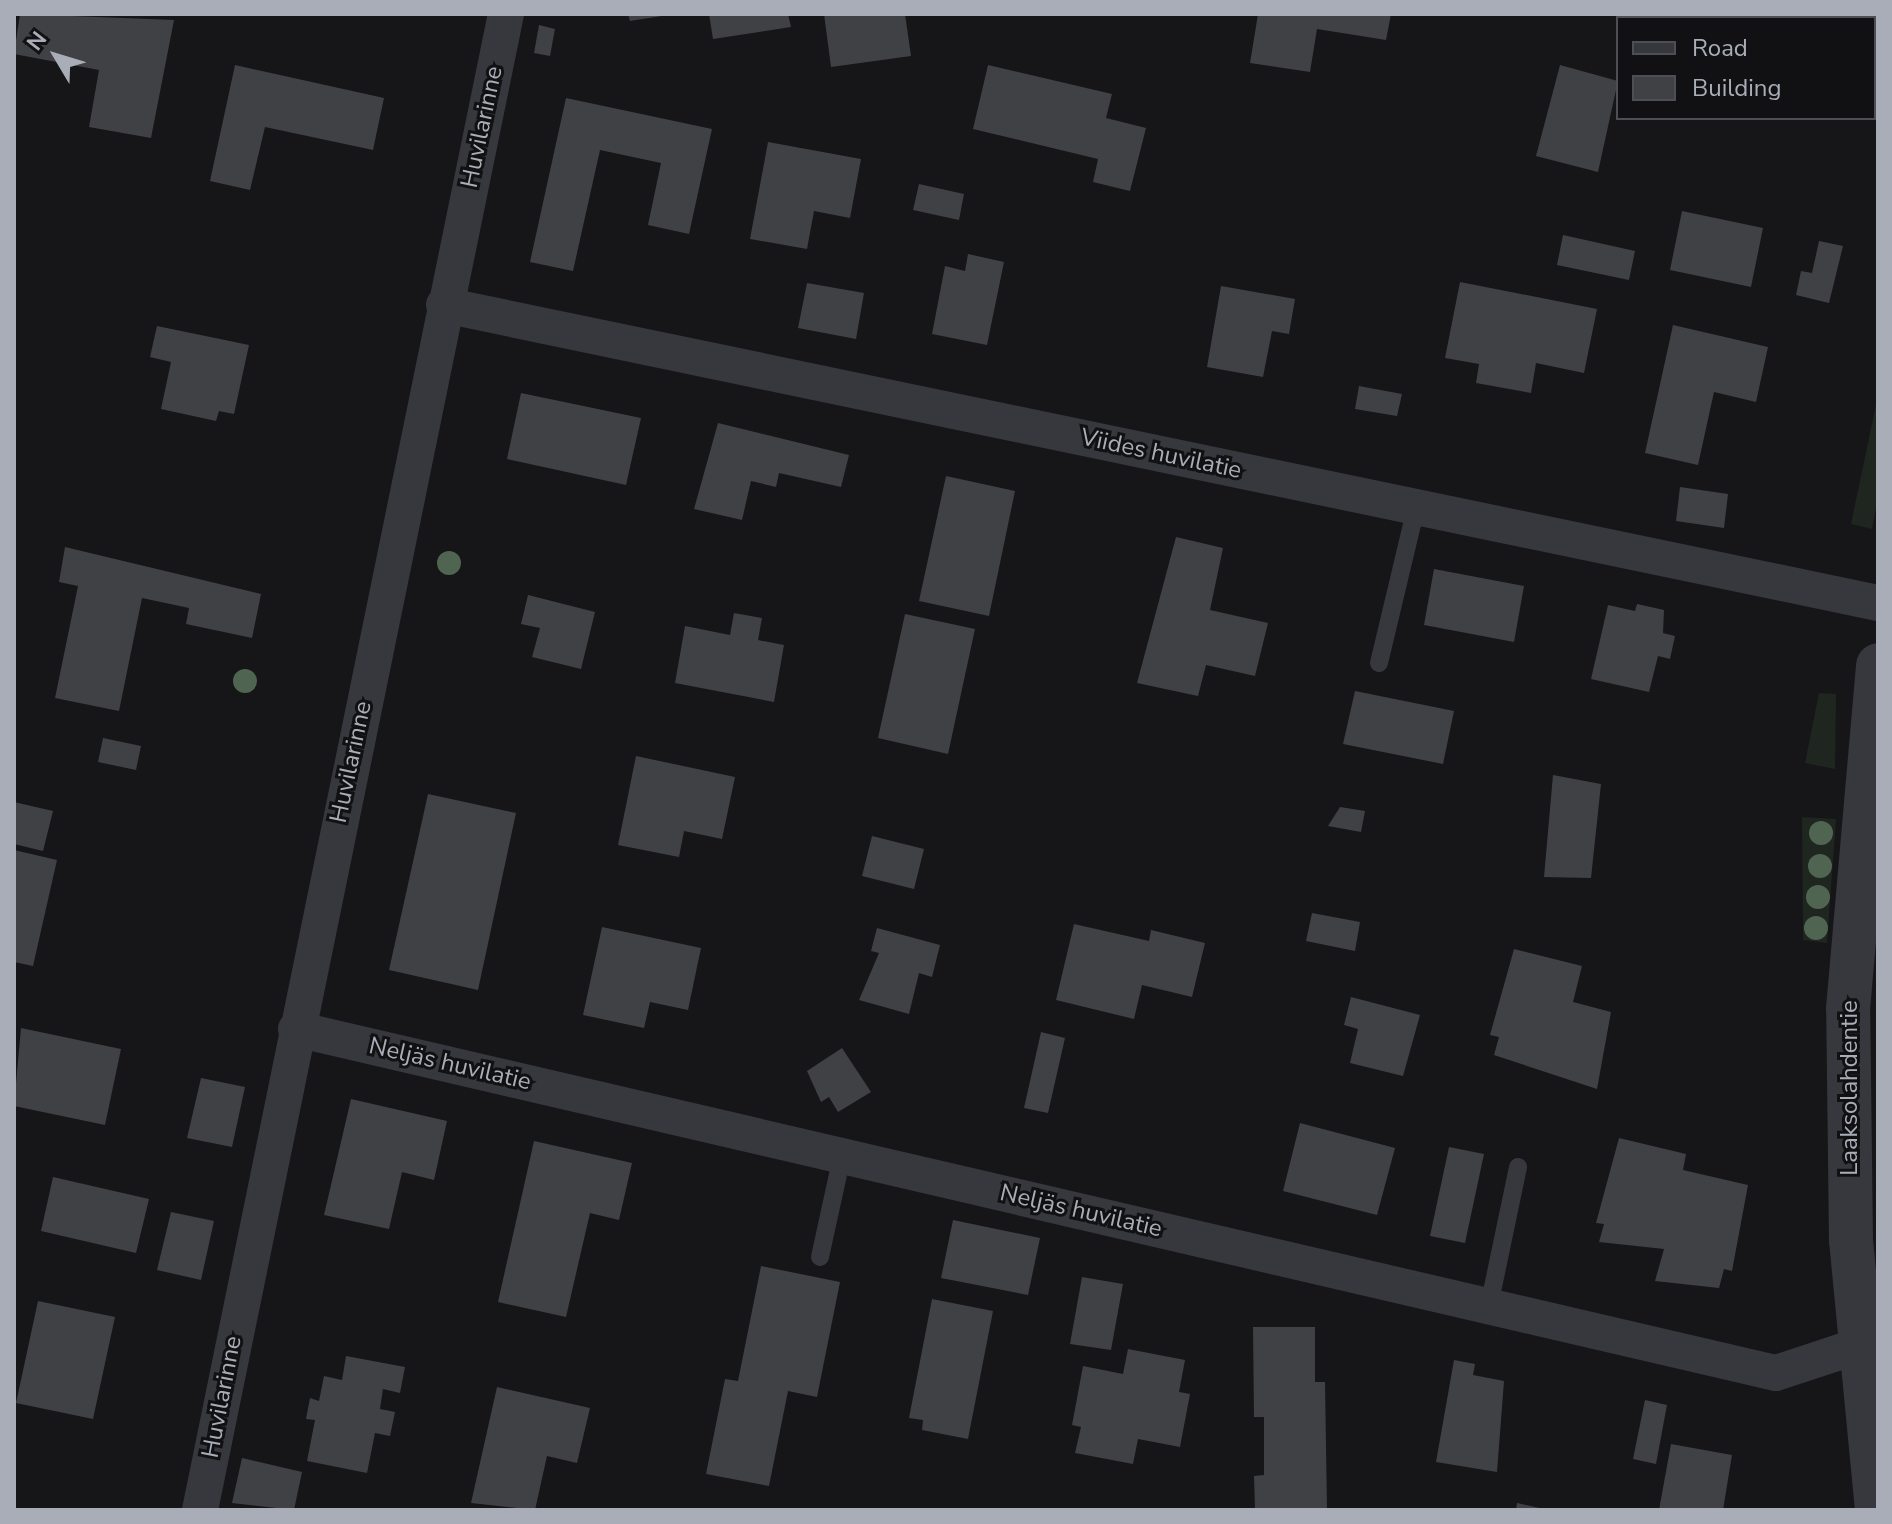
<!DOCTYPE html>
<meta charset="utf-8">
<style>
body{margin:0}
#map{position:relative;width:1892px;height:1524px;overflow:hidden;background:#161618;font-family:"Nunito Sans",sans-serif}
div>[style]{position:absolute}
[style*='--x']{left:calc(var(--x)*1px);top:calc(var(--y)*1px);width:calc(var(--w)*1px);rotate:calc(var(--a)*1deg)}
.green>*{inset:0;background:#1e261f}
.building>*{inset:0;background:#404145}
.service>*{height:18px;margin:-9px;padding:0 9px;transform-origin:9px;border-radius:9px;background:#37383d}
.minor>*{height:36px;margin:-18px;padding:0 18px;transform-origin:18px;border-radius:18px;background:#37383d}
.tertiary>*{height:44px;margin:-22px;padding:0 22px;transform-origin:22px;border-radius:22px;background:#37383d}
.trees>*{width:24px;height:24px;margin:-12px;border-radius:50%;background:#506452}
span{translate:-50% -50%;white-space:nowrap;text-align:center;line-height:1.15;-webkit-text-stroke:6px #111113;paint-order:stroke}
.street-label{font-size:24px;color:#a8adb8}
.frame{position:absolute;inset:0;border:16px solid #a8adb8;pointer-events:none}
.legend{position:absolute;left:1616px;top:16px;width:260px;height:104px;box-sizing:border-box;background:#111113;border:2px solid #4d4f55;margin:0;padding:10px 14px;list-style:none;font-size:24px;color:#a8adb8}
.legend li{display:flex;align-items:center;gap:16px;height:40px}
.legend b{width:40px;border:2px solid #4d4f55}
.north{position:absolute;left:16px;top:16px;width:80px;height:80px;-webkit-text-stroke:6px #111113;paint-order:stroke;rotate:308deg;font-size:22px;font-weight:700;line-height:32px;text-align:center;color:#a8adb8}
.north::after{content:'';display:block;margin:auto;width:28px;height:36px;background:#a8adb8;clip-path:polygon(50% 0,100% 100%,50% 72%,0 100%)}
</style>
<div id="map">
<div class="green">
<i style="clip-path:polygon(1878px 395px,1878px 497px,1872px 529px,1851px 524px)"></i>
<i style="clip-path:polygon(1819px 693px,1836px 694px,1835px 769px,1805px 763px)"></i>
<i style="clip-path:polygon(1802px 817px,1836px 819px,1827px 943px,1803px 940px)"></i>
</div>
<div class="building">
<i style="clip-path:polygon(20px 14px,174px 20px,151px 138px,89px 127px,99px 70px,14px 54px)"></i>
<i style="clip-path:polygon(628px 14px,662px 14px,662px 16px,630px 21px)"></i>
<i style="clip-path:polygon(709px 14px,788px 14px,791px 27px,713px 39px)"></i>
<i style="clip-path:polygon(824px 14px,905px 14px,911px 56px,831px 67px)"></i>
<i style="clip-path:polygon(1258px 14px,1263px 15px,1391px 14px,1386px 40px,1317px 29px,1310px 72px,1250px 63px)"></i>
<i style="clip-path:polygon(1630px 14px,1689px 14px,1629px 18px)"></i>
<i style="clip-path:polygon(539px 25px,555px 29px,550px 56px,534px 53px)"></i>
<i style="clip-path:polygon(235px 65px,384px 98px,373px 150px,265px 127px,250px 190px,210px 181px)"></i>
<i style="clip-path:polygon(988px 65px,1112px 94px,1106px 118px,1146px 128px,1130px 191px,1093px 182px,1098px 159px,973px 129px)"></i>
<i style="clip-path:polygon(1560px 65px,1618px 81px,1598px 172px,1536px 156px)"></i>
<i style="clip-path:polygon(566px 98px,712px 129px,689px 234px,648px 225px,661px 163px,600px 150px,573px 271px,530px 262px)"></i>
<i style="clip-path:polygon(768px 142px,861px 159px,850px 218px,814px 211px,807px 249px,750px 239px)"></i>
<i style="clip-path:polygon(919px 184px,964px 194px,959px 220px,913px 210px)"></i>
<i style="clip-path:polygon(1682px 211px,1763px 228px,1751px 287px,1670px 270px)"></i>
<i style="clip-path:polygon(1563px 235px,1635px 251px,1629px 280px,1557px 265px)"></i>
<i style="clip-path:polygon(1819px 241px,1843px 246px,1829px 303px,1796px 295px,1801px 271px,1812px 273px)"></i>
<i style="clip-path:polygon(968px 254px,1004px 262px,987px 345px,932px 334px,945px 266px,965px 271px)"></i>
<i style="clip-path:polygon(1460px 282px,1597px 309px,1584px 373px,1536px 363px,1531px 393px,1476px 383px,1479px 364px,1445px 358px)"></i>
<i style="clip-path:polygon(807px 283px,864px 293px,856px 339px,798px 328px)"></i>
<i style="clip-path:polygon(1221px 286px,1295px 299px,1289px 334px,1272px 331px,1263px 377px,1207px 367px)"></i>
<i style="clip-path:polygon(1673px 325px,1768px 347px,1756px 402px,1714px 392px,1698px 465px,1645px 453px)"></i>
<i style="clip-path:polygon(157px 326px,249px 345px,234px 414px,219px 411px,216px 421px,161px 409px,171px 362px,150px 357px)"></i>
<i style="clip-path:polygon(1359px 386px,1402px 394px,1397px 416px,1355px 409px)"></i>
<i style="clip-path:polygon(521px 393px,641px 418px,626px 485px,507px 459px)"></i>
<i style="clip-path:polygon(718px 423px,849px 455px,841px 487px,779px 473px,776px 487px,751px 481px,742px 520px,694px 509px)"></i>
<i style="clip-path:polygon(946px 476px,1015px 491px,989px 616px,919px 601px)"></i>
<i style="clip-path:polygon(1680px 487px,1728px 494px,1724px 528px,1676px 521px)"></i>
<i style="clip-path:polygon(1176px 537px,1223px 548px,1210px 610px,1268px 623px,1255px 676px,1206px 665px,1198px 696px,1137px 683px)"></i>
<i style="clip-path:polygon(65px 547px,261px 594px,252px 638px,186px 624px,189px 608px,142px 598px,119px 711px,55px 698px,78px 586px,59px 582px)"></i>
<i style="clip-path:polygon(1434px 569px,1524px 586px,1514px 642px,1424px 625px)"></i>
<i style="clip-path:polygon(528px 595px,595px 612px,581px 669px,532px 657px,540px 628px,521px 624px)"></i>
<i style="clip-path:polygon(1637px 604px,1664px 610px,1663px 633px,1675px 636px,1670px 659px,1658px 656px,1649px 692px,1591px 679px,1608px 605px,1635px 611px)"></i>
<i style="clip-path:polygon(734px 613px,762px 618px,758px 640px,784px 645px,774px 702px,675px 683px,685px 626px,730px 635px)"></i>
<i style="clip-path:polygon(905px 614px,975px 629px,948px 754px,878px 738px)"></i>
<i style="clip-path:polygon(1355px 691px,1454px 711px,1443px 764px,1343px 744px)"></i>
<i style="clip-path:polygon(103px 738px,141px 746px,136px 770px,98px 762px)"></i>
<i style="clip-path:polygon(636px 756px,735px 777px,722px 839px,684px 831px,679px 857px,618px 845px)"></i>
<i style="clip-path:polygon(1553px 775px,1601px 784px,1591px 878px,1544px 877px)"></i>
<i style="clip-path:polygon(428px 794px,516px 813px,478px 990px,389px 970px)"></i>
<i style="clip-path:polygon(14px 802px,53px 811px,43px 851px,14px 844px)"></i>
<i style="clip-path:polygon(1340px 807px,1365px 811px,1361px 832px,1328px 826px)"></i>
<i style="clip-path:polygon(872px 836px,924px 849px,914px 889px,862px 876px)"></i>
<i style="clip-path:polygon(14px 850px,57px 860px,33px 966px,14px 962px)"></i>
<i style="clip-path:polygon(1312px 913px,1360px 922px,1355px 951px,1306px 941px)"></i>
<i style="clip-path:polygon(1074px 924px,1149px 941px,1151px 930px,1205px 943px,1192px 997px,1142px 985px,1134px 1019px,1056px 1000px)"></i>
<i style="clip-path:polygon(602px 927px,701px 948px,688px 1010px,650px 1002px,644px 1028px,583px 1015px)"></i>
<i style="clip-path:polygon(877px 928px,940px 945px,932px 977px,919px 973px,909px 1014px,859px 1000px,879px 953px,871px 951px)"></i>
<i style="clip-path:polygon(1514px 949px,1582px 966px,1573px 1002px,1611px 1012px,1597px 1089px,1494px 1055px,1499px 1037px,1490px 1035px)"></i>
<i style="clip-path:polygon(1351px 997px,1420px 1015px,1403px 1076px,1350px 1063px,1358px 1029px,1344px 1025px)"></i>
<i style="clip-path:polygon(21px 1028px,121px 1049px,105px 1125px,14px 1106px)"></i>
<i style="clip-path:polygon(1041px 1032px,1065px 1038px,1048px 1113px,1024px 1108px)"></i>
<i style="clip-path:polygon(842px 1048px,871px 1092px,838px 1112px,829px 1097px,821px 1102px,807px 1071px)"></i>
<i style="clip-path:polygon(201px 1078px,245px 1087px,232px 1147px,187px 1138px)"></i>
<i style="clip-path:polygon(351px 1099px,447px 1121px,434px 1180px,402px 1172px,389px 1229px,324px 1215px)"></i>
<i style="clip-path:polygon(1300px 1123px,1395px 1148px,1377px 1215px,1283px 1191px)"></i>
<i style="clip-path:polygon(1619px 1138px,1686px 1154px,1683px 1170px,1748px 1185px,1732px 1271px,1724px 1269px,1719px 1288px,1655px 1281px,1664px 1249px,1599px 1242px,1604px 1224px,1596px 1223px)"></i>
<i style="clip-path:polygon(534px 1141px,632px 1163px,619px 1220px,590px 1213px,566px 1317px,498px 1302px)"></i>
<i style="clip-path:polygon(1449px 1147px,1484px 1154px,1465px 1243px,1430px 1236px)"></i>
<i style="clip-path:polygon(53px 1177px,149px 1199px,136px 1253px,41px 1231px)"></i>
<i style="clip-path:polygon(171px 1212px,214px 1221px,201px 1280px,157px 1270px)"></i>
<i style="clip-path:polygon(953px 1220px,1040px 1238px,1028px 1295px,941px 1278px)"></i>
<i style="clip-path:polygon(761px 1266px,840px 1282px,817px 1397px,788px 1391px,769px 1486px,706px 1474px,725px 1379px,738px 1381px)"></i>
<i style="clip-path:polygon(1082px 1277px,1123px 1284px,1111px 1350px,1070px 1344px)"></i>
<i style="clip-path:polygon(932px 1299px,993px 1311px,968px 1439px,922px 1430px,923px 1420px,909px 1418px)"></i>
<i style="clip-path:polygon(38px 1301px,115px 1317px,93px 1419px,16px 1403px)"></i>
<i style="clip-path:polygon(1253px 1327px,1315px 1327px,1315px 1382px,1325px 1382px,1327px 1510px,1255px 1510px,1254px 1476px,1264px 1475px,1264px 1417px,1254px 1417px)"></i>
<i style="clip-path:polygon(1128px 1349px,1185px 1360px,1179px 1392px,1190px 1394px,1180px 1447px,1138px 1439px,1133px 1464px,1075px 1453px,1081px 1427px,1072px 1425px,1083px 1366px,1123px 1374px)"></i>
<i style="clip-path:polygon(346px 1356px,405px 1367px,400px 1393px,383px 1389px,380px 1409px,395px 1412px,390px 1436px,375px 1433px,367px 1473px,307px 1461px,315px 1420px,306px 1419px,310px 1398px,319px 1401px,324px 1376px,342px 1380px)"></i>
<i style="clip-path:polygon(1454px 1360px,1475px 1364px,1473px 1375px,1504px 1381px,1497px 1472px,1436px 1462px)"></i>
<i style="clip-path:polygon(497px 1387px,590px 1408px,577px 1463px,547px 1456px,535px 1510px,471px 1503px)"></i>
<i style="clip-path:polygon(1645px 1400px,1667px 1405px,1656px 1464px,1633px 1459px)"></i>
<i style="clip-path:polygon(1671px 1444px,1732px 1455px,1723px 1510px,1659px 1510px)"></i>
<i style="clip-path:polygon(242px 1458px,302px 1472px,294px 1510px,232px 1503px)"></i>
<i style="clip-path:polygon(1517px 1503px,1544px 1509px,1544px 1510px,1516px 1510px)"></i>
</div>
<div class="service">
<i style="--x:1379;--y:663;--w:159;--a:-76.6"></i>
<i style="--x:820;--y:1257;--w:103;--a:-77.7"></i>
<i style="--x:1489;--y:1306;--w:142;--a:-78.2"></i>
</div>
<div class="minor">
<i style="--x:444;--y:305;--w:1465;--a:11.74"></i>
<i style="--x:296;--y:1029;--w:1519;--a:13.09"></i>
<i style="--x:1776;--y:1373;--w:93;--a:-18.2"></i>
<i style="--x:200;--y:1510;--w:1527;--a:-78.44"></i>
</div>
<div class="tertiary">
<i style="--x:1877;--y:1510;--w:271;--a:-95.5"></i>
<i style="--x:1851;--y:1240;--w:231;--a:-90.7"></i>
<i style="--x:1848;--y:1009;--w:345;--a:-85"></i>
</div>
<div class="trees">
<i style="left:449px;top:563px"></i>
<i style="left:245px;top:681px"></i>
<i style="left:1821px;top:833px"></i>
<i style="left:1820px;top:866px"></i>
<i style="left:1818px;top:897px"></i>
<i style="left:1816px;top:928px"></i>
</div>
<div class="street-label">
<span style="left:482px;top:127px;rotate:-78deg">Huvilarinne</span>
<span style="left:1161px;top:454px;rotate:12deg">Viides huvilatie</span>
<span style="left:351px;top:762px;rotate:-78deg">Huvilarinne</span>
<span style="left:450px;top:1064px;rotate:13deg">Neljäs huvilatie</span>
<span style="left:1850px;top:1088px;rotate:-90deg">Laaksolahdentie</span>
<span style="left:1081px;top:1211px;rotate:13deg">Neljäs huvilatie</span>
<span style="left:222px;top:1397px;rotate:-79deg">Huvilarinne</span>
</div>
<div class="frame"></div>
<ul class="legend">
<li><b style="height:10px;background:#37383d"></b>Road</li>
<li><b style="height:22px;background:#404145"></b>Building</li>
</ul>
<div class="north">N</div>
</div>
